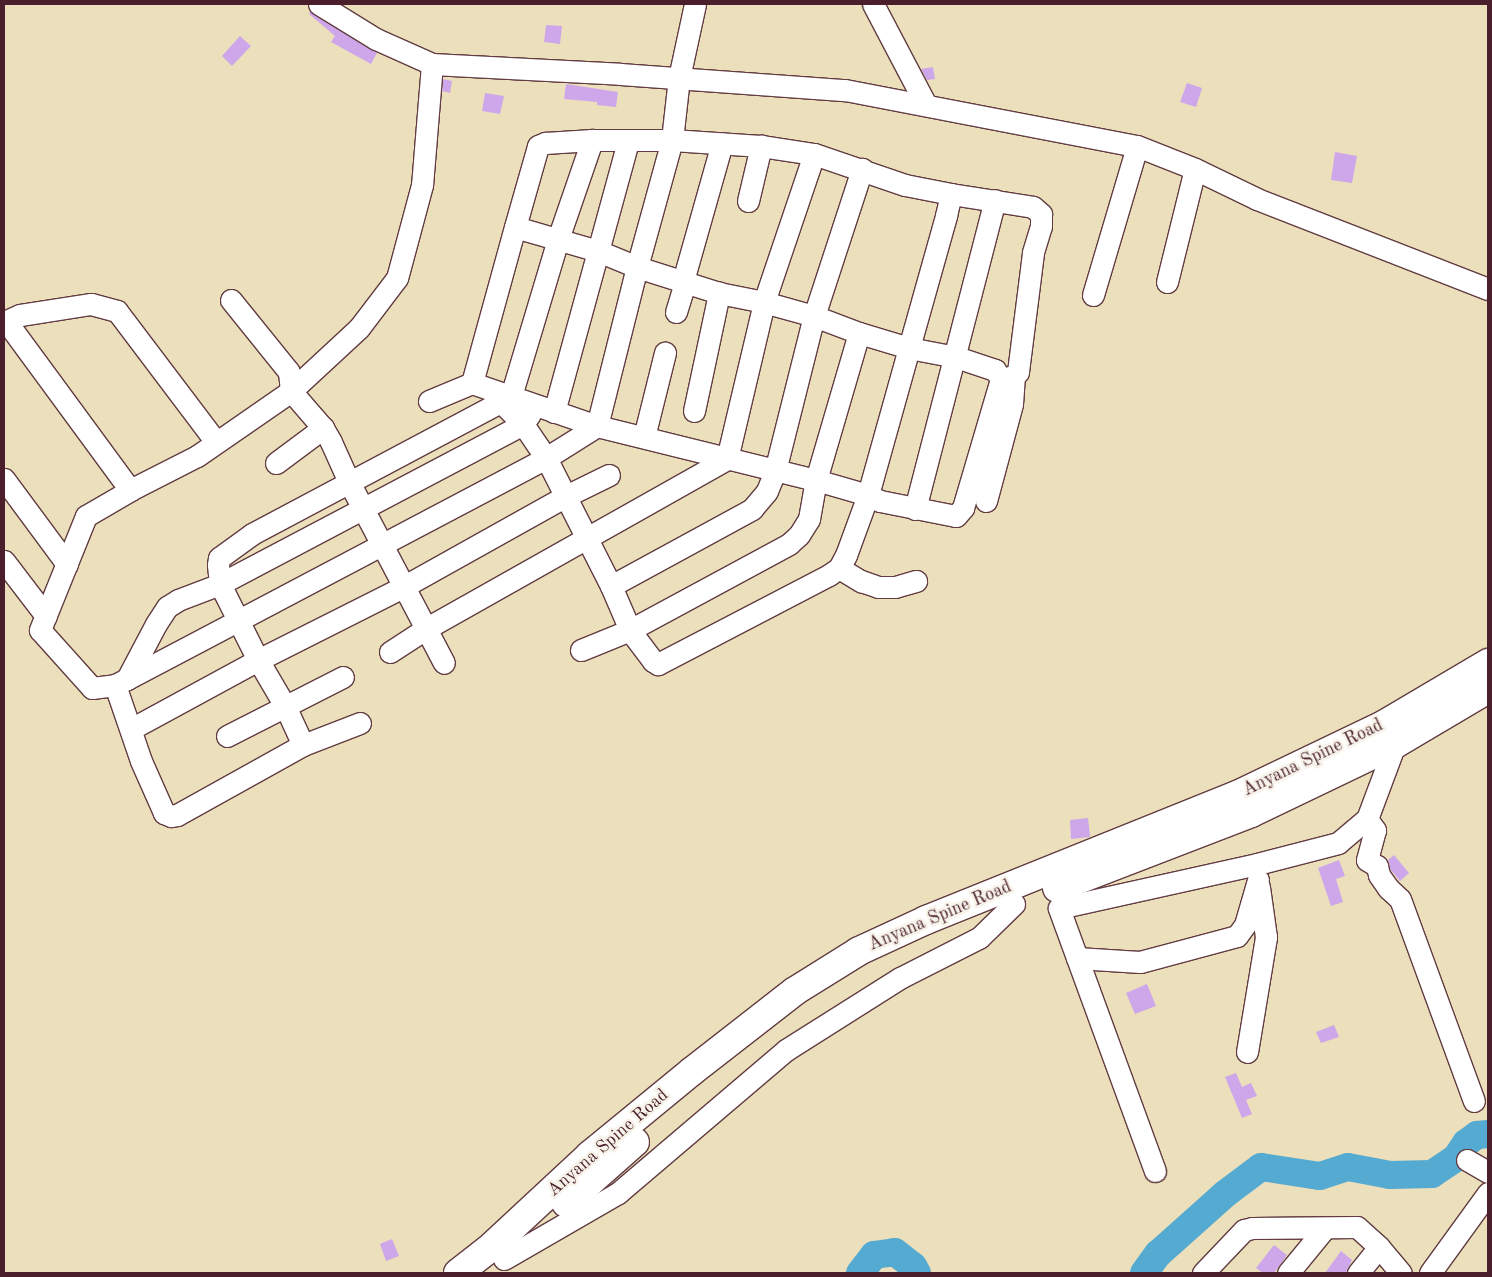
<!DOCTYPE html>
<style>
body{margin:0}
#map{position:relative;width:1492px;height:1277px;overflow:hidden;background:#ebdfbc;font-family:"Old Standard TT",serif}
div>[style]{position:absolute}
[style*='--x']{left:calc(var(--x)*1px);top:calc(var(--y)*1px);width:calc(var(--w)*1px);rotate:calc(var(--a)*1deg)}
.river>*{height:28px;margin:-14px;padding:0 14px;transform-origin:14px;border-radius:14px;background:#55aad1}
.building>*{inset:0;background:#cea7ea}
.roads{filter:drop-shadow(1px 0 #623c41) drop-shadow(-1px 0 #623c41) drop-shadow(0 1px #623c41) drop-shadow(0 -1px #623c41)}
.minor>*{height:21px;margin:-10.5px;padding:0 10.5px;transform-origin:10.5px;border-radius:10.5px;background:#fff}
.major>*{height:28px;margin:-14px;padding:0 14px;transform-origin:14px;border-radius:14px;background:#fff}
span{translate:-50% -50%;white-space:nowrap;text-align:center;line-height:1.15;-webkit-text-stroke:5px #f7f3e8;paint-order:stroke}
.street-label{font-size:18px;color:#4a1f2b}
.frame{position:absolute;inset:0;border:5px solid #4a1f2b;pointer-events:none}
</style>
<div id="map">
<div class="river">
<i style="--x:860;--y:1273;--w:23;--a:-52"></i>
<i style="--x:874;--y:1255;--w:21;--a:-8"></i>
<i style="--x:895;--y:1252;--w:23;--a:38"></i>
<i style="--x:913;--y:1266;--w:8;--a:60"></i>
<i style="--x:1144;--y:1273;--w:24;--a:-54"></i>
<i style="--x:1158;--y:1254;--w:90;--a:-41.8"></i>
<i style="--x:1225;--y:1194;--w:45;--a:-36.9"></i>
<i style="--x:1261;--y:1167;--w:60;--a:8.7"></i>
<i style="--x:1320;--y:1176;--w:29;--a:-18"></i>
<i style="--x:1348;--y:1167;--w:43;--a:10.8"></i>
<i style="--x:1390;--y:1175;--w:42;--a:-1.4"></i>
<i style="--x:1432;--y:1174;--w:29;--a:-34"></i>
<i style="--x:1456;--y:1158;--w:18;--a:-56"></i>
<i style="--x:1466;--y:1143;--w:14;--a:-36"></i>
<i style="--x:1477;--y:1135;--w:11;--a:-5"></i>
</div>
<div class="building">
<i style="clip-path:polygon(310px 12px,377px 53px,371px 64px,331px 42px,335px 36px,309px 14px)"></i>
<i style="clip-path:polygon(546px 25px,562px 26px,560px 44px,544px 42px)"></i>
<i style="clip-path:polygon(240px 36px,251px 46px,232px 66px,222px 56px)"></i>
<i style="clip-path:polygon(933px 67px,935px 79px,927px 80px,921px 69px)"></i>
<i style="clip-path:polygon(443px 79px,452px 81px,450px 93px,442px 91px)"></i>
<i style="clip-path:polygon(1187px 83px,1202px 88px,1196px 107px,1180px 102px)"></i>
<i style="clip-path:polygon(566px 84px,618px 92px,616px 107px,597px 105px,597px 102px,564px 99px)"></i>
<i style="clip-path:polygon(485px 93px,504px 96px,500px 114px,482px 111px)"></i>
<i style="clip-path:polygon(1335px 152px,1357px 156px,1352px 183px,1331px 180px)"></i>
<i style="clip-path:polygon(1088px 818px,1090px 837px,1071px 839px,1070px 820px)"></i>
<i style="clip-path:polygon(1394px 855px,1409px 873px,1400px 881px,1390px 869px,1388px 860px)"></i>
<i style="clip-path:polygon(1339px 860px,1345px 876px,1336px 879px,1343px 902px,1331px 906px,1318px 868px)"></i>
<i style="clip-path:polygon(1147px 984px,1156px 1006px,1135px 1014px,1126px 993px)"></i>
<i style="clip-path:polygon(1334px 1025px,1339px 1037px,1321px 1043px,1316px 1032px)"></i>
<i style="clip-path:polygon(1236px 1073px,1242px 1087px,1251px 1083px,1257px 1096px,1246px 1100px,1252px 1114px,1242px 1118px,1225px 1077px)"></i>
<i style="clip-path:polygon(392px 1239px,399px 1256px,386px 1261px,380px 1244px)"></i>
<i style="clip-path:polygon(1274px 1245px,1287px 1255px,1274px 1273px,1263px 1273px,1256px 1268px)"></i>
<i style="clip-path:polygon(1341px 1251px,1352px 1260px,1346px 1273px,1325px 1273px)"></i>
</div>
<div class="roads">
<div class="minor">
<i style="--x:319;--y:4;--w:67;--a:31.6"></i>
<i style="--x:376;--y:39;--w:61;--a:24.1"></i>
<i style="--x:432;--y:64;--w:188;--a:3"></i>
<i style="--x:620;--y:74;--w:226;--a:4.1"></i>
<i style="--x:845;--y:90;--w:297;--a:10.9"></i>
<i style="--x:1137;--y:146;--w:62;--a:21.6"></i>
<i style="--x:1195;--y:169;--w:69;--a:25.8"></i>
<i style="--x:1257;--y:199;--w:248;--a:21.3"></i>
<i style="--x:873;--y:4;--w:114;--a:62.3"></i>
<i style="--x:432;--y:64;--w:121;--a:94.7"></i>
<i style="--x:422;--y:185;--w:96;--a:105"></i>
<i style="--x:397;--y:278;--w:63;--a:127.2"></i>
<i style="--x:359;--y:328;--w:93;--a:137.2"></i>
<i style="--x:291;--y:391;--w:114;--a:145.3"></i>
<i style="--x:197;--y:456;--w:68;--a:153.1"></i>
<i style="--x:136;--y:487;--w:58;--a:149.9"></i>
<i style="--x:86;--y:516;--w:123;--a:112"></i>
<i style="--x:40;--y:630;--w:78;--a:48.1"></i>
<i style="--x:92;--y:688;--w:23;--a:-7"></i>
<i style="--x:115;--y:685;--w:13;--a:-27"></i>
<i style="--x:127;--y:679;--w:474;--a:-27.8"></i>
<i style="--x:546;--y:458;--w:60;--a:-32.1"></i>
<i style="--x:597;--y:426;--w:164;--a:-75.9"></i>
<i style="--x:637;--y:267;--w:132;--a:-74.6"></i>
<i style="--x:672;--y:140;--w:62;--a:-83.6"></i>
<i style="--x:679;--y:78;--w:76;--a:-77.8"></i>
<i style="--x:951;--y:194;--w:83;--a:9"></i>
<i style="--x:1033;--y:207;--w:11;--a:41"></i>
<i style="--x:1041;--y:214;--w:12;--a:90"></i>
<i style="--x:1041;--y:226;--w:28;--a:107"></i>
<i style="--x:1033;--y:253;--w:120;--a:97.2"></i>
<i style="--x:1018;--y:372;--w:6;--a:135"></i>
<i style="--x:1014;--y:376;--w:13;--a:167"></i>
<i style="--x:748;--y:201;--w:57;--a:-76.7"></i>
<i style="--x:683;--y:281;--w:143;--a:-74.2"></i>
<i style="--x:1167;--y:282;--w:116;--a:-76.1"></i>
<i style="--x:1093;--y:295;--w:155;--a:-73.5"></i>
<i style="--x:231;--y:300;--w:92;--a:51.1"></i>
<i style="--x:289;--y:372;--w:19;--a:84"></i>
<i style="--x:291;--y:391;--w:49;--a:49.1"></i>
<i style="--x:323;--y:428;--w:16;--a:60"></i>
<i style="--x:331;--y:442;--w:44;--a:65.8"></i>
<i style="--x:349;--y:482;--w:204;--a:62.3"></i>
<i style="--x:676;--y:312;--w:31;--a:-73"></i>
<i style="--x:6;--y:321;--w:210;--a:53.7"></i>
<i style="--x:4;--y:322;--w:17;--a:-24"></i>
<i style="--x:20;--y:315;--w:72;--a:-8.8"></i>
<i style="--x:91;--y:304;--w:27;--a:15"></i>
<i style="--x:117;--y:311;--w:164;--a:52.9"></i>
<i style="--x:472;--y:383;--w:132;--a:19"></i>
<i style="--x:597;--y:426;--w:226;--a:13.9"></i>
<i style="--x:816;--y:480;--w:54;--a:16.1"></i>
<i style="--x:868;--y:495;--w:64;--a:110.1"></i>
<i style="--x:846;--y:555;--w:15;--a:118"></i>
<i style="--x:839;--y:568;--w:12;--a:145"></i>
<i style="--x:829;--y:575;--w:193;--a:152.5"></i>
<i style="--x:658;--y:664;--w:6;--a:-149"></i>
<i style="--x:653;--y:661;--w:39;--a:-127"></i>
<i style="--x:630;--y:630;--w:48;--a:-113.4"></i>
<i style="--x:611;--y:586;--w:144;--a:-116.9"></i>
<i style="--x:546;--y:458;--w:41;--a:-124.1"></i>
<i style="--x:523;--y:424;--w:31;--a:-135"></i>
<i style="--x:429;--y:401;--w:47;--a:-22.7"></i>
<i style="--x:472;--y:383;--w:162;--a:-74.6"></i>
<i style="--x:515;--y:227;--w:84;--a:-74.1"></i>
<i style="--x:538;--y:146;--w:8;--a:-23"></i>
<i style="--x:545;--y:143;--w:47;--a:-3.7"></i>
<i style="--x:592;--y:140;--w:80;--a:0"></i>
<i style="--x:672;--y:140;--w:89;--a:3.9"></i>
<i style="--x:761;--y:146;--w:54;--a:8.6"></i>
<i style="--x:814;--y:154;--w:96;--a:18.8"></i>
<i style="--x:905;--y:185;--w:47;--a:11.1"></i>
<i style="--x:951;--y:194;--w:23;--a:103"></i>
<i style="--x:946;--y:216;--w:137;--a:105.7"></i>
<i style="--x:909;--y:348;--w:153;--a:105.6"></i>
<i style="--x:868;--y:495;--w:13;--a:27"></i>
<i style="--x:880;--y:501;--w:77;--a:11.2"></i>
<i style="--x:956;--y:516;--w:11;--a:-49"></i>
<i style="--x:963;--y:508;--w:134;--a:-73.6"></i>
<i style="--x:1001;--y:379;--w:11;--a:-124"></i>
<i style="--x:995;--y:370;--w:41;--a:-161.6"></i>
<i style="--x:956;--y:357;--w:48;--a:-169.2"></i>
<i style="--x:909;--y:348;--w:52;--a:-163.3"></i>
<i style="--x:859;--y:333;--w:48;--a:-159.3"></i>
<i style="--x:814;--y:316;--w:52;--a:-164.4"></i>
<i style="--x:764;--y:302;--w:46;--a:-168.7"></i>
<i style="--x:719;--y:293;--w:86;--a:-162.4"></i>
<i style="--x:637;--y:267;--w:42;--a:-157.7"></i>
<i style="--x:598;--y:251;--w:86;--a:-163.9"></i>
<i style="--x:694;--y:411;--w:121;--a:-78"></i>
<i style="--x:554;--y:412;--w:281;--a:-74.7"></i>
<i style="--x:644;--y:437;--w:87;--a:-76"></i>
<i style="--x:276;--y:463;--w:59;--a:-36.7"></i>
<i style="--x:4;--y:479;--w:106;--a:53.5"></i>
<i style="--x:986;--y:501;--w:100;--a:-75"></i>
<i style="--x:1012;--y:404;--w:28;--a:-86"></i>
<i style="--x:915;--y:509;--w:319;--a:-75.5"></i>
<i style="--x:4;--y:561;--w:69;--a:52.6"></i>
<i style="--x:839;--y:568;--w:26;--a:31"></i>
<i style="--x:861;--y:581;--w:18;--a:19"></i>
<i style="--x:878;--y:587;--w:17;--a:0"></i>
<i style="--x:895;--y:587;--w:22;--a:-16"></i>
<i style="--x:611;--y:586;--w:161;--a:-28.6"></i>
<i style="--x:752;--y:509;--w:23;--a:-50"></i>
<i style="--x:767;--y:491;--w:22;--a:-68"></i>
<i style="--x:775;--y:471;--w:160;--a:-75.9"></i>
<i style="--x:814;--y:316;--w:155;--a:-71.9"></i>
<i style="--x:581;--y:650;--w:53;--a:-22.2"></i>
<i style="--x:630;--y:630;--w:181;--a:-28.4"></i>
<i style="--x:789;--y:544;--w:13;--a:-42"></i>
<i style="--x:799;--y:535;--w:19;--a:-58"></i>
<i style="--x:809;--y:519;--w:40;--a:-80"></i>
<i style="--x:816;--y:480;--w:153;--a:-73.7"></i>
<i style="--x:390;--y:652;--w:44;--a:-33"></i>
<i style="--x:427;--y:628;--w:344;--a:-29.4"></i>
<i style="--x:727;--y:459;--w:161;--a:-76.7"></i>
<i style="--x:764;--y:302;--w:156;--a:-71.3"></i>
<i style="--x:127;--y:679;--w:62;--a:-62.2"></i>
<i style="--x:156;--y:624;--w:20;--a:-57"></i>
<i style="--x:167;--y:607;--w:13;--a:-32"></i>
<i style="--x:178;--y:600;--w:45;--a:-20.9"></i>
<i style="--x:220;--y:584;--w:163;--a:-27.8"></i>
<i style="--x:364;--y:508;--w:180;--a:-27.8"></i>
<i style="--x:523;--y:424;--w:12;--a:-55"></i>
<i style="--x:115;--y:685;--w:80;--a:71.1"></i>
<i style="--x:141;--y:761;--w:57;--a:66.1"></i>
<i style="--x:164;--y:813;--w:8;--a:23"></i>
<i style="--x:171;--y:816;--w:6;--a:-9"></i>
<i style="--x:177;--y:815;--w:144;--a:-29.1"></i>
<i style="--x:303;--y:745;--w:61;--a:-21.1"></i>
<i style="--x:131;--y:729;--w:145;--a:-28.5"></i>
<i style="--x:258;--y:660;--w:162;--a:-26.7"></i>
<i style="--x:403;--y:587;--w:184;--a:-29.2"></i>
<i style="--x:564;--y:497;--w:50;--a:-26.1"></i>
<i style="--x:227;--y:736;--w:130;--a:-27"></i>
<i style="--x:303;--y:745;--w:43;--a:-114.8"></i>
<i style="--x:285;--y:706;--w:53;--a:-120.4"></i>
<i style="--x:258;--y:660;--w:85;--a:-116.6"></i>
<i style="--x:220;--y:584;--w:19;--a:-96"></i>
<i style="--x:218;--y:565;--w:7;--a:-82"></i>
<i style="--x:219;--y:558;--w:41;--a:-36"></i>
<i style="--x:252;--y:534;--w:293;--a:-28"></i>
<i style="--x:511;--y:396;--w:164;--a:-73.3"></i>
<i style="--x:558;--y:239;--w:105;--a:-71"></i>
<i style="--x:1367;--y:819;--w:14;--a:54"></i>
<i style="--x:1375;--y:830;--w:31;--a:105"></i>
<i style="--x:1367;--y:860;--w:12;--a:31"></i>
<i style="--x:1377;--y:866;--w:9;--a:77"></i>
<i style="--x:1379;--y:875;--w:16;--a:55"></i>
<i style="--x:1388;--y:888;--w:16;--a:43"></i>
<i style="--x:1400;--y:899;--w:215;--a:69.9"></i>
<i style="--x:1077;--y:958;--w:63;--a:3.6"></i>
<i style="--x:1140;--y:962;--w:100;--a:-15"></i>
<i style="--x:1237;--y:936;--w:14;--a:-54"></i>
<i style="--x:1245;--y:925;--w:47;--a:-73.9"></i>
<i style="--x:1247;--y:1052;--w:117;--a:-80.6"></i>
<i style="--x:1266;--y:937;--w:50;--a:-98"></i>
<i style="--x:1467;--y:1160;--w:24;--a:30"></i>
<i style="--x:1155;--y:1171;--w:280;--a:-110.1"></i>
<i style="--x:1059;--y:908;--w:203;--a:-12.5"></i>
<i style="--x:1257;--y:864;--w:84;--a:-14.5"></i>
<i style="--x:1338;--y:843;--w:38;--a:-40"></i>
<i style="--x:1367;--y:819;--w:80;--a:-69.5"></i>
<i style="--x:504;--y:1259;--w:132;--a:-30.1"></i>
<i style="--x:618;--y:1193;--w:221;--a:-40.4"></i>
<i style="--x:786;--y:1050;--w:135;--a:-32.3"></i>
<i style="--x:900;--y:978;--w:89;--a:-26.9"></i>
<i style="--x:979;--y:938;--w:49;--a:-44.2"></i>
<i style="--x:1203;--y:1273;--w:59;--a:-46.4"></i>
<i style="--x:1244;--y:1230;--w:8;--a:-14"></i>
<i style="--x:1252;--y:1228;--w:105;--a:-0.5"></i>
<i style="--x:1357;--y:1227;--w:30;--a:42"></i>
<i style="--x:1379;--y:1247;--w:34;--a:50"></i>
<i style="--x:1288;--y:1273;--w:58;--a:-50.6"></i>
<i style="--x:1358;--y:1273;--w:33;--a:-51"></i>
<i style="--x:1430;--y:1273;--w:99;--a:-54.1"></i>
</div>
<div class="major">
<i style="--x:1057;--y:888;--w:208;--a:-21.1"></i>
<i style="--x:1251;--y:813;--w:160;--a:-25.6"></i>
<i style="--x:1395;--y:744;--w:108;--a:-30.6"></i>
<i style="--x:566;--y:1203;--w:92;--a:-41.5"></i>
<i style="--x:458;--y:1273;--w:39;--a:-38"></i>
<i style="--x:489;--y:1249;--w:138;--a:-42.9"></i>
<i style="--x:590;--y:1155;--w:131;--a:-39.4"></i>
<i style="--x:691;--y:1072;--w:132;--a:-37.9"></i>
<i style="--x:795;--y:991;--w:75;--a:-32"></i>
<i style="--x:859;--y:951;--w:74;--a:-24.8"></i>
<i style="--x:926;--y:920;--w:335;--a:-21.9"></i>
<i style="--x:1237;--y:795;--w:164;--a:-25.6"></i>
<i style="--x:1385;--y:724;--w:120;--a:-30.6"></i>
</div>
</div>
<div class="street-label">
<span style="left:1313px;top:758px;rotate:-26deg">Anyana Spine Road</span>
<span style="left:940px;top:916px;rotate:-23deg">Anyana Spine Road</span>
<span style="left:608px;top:1143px;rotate:-41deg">Anyana Spine Road</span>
</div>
<div class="frame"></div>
</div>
